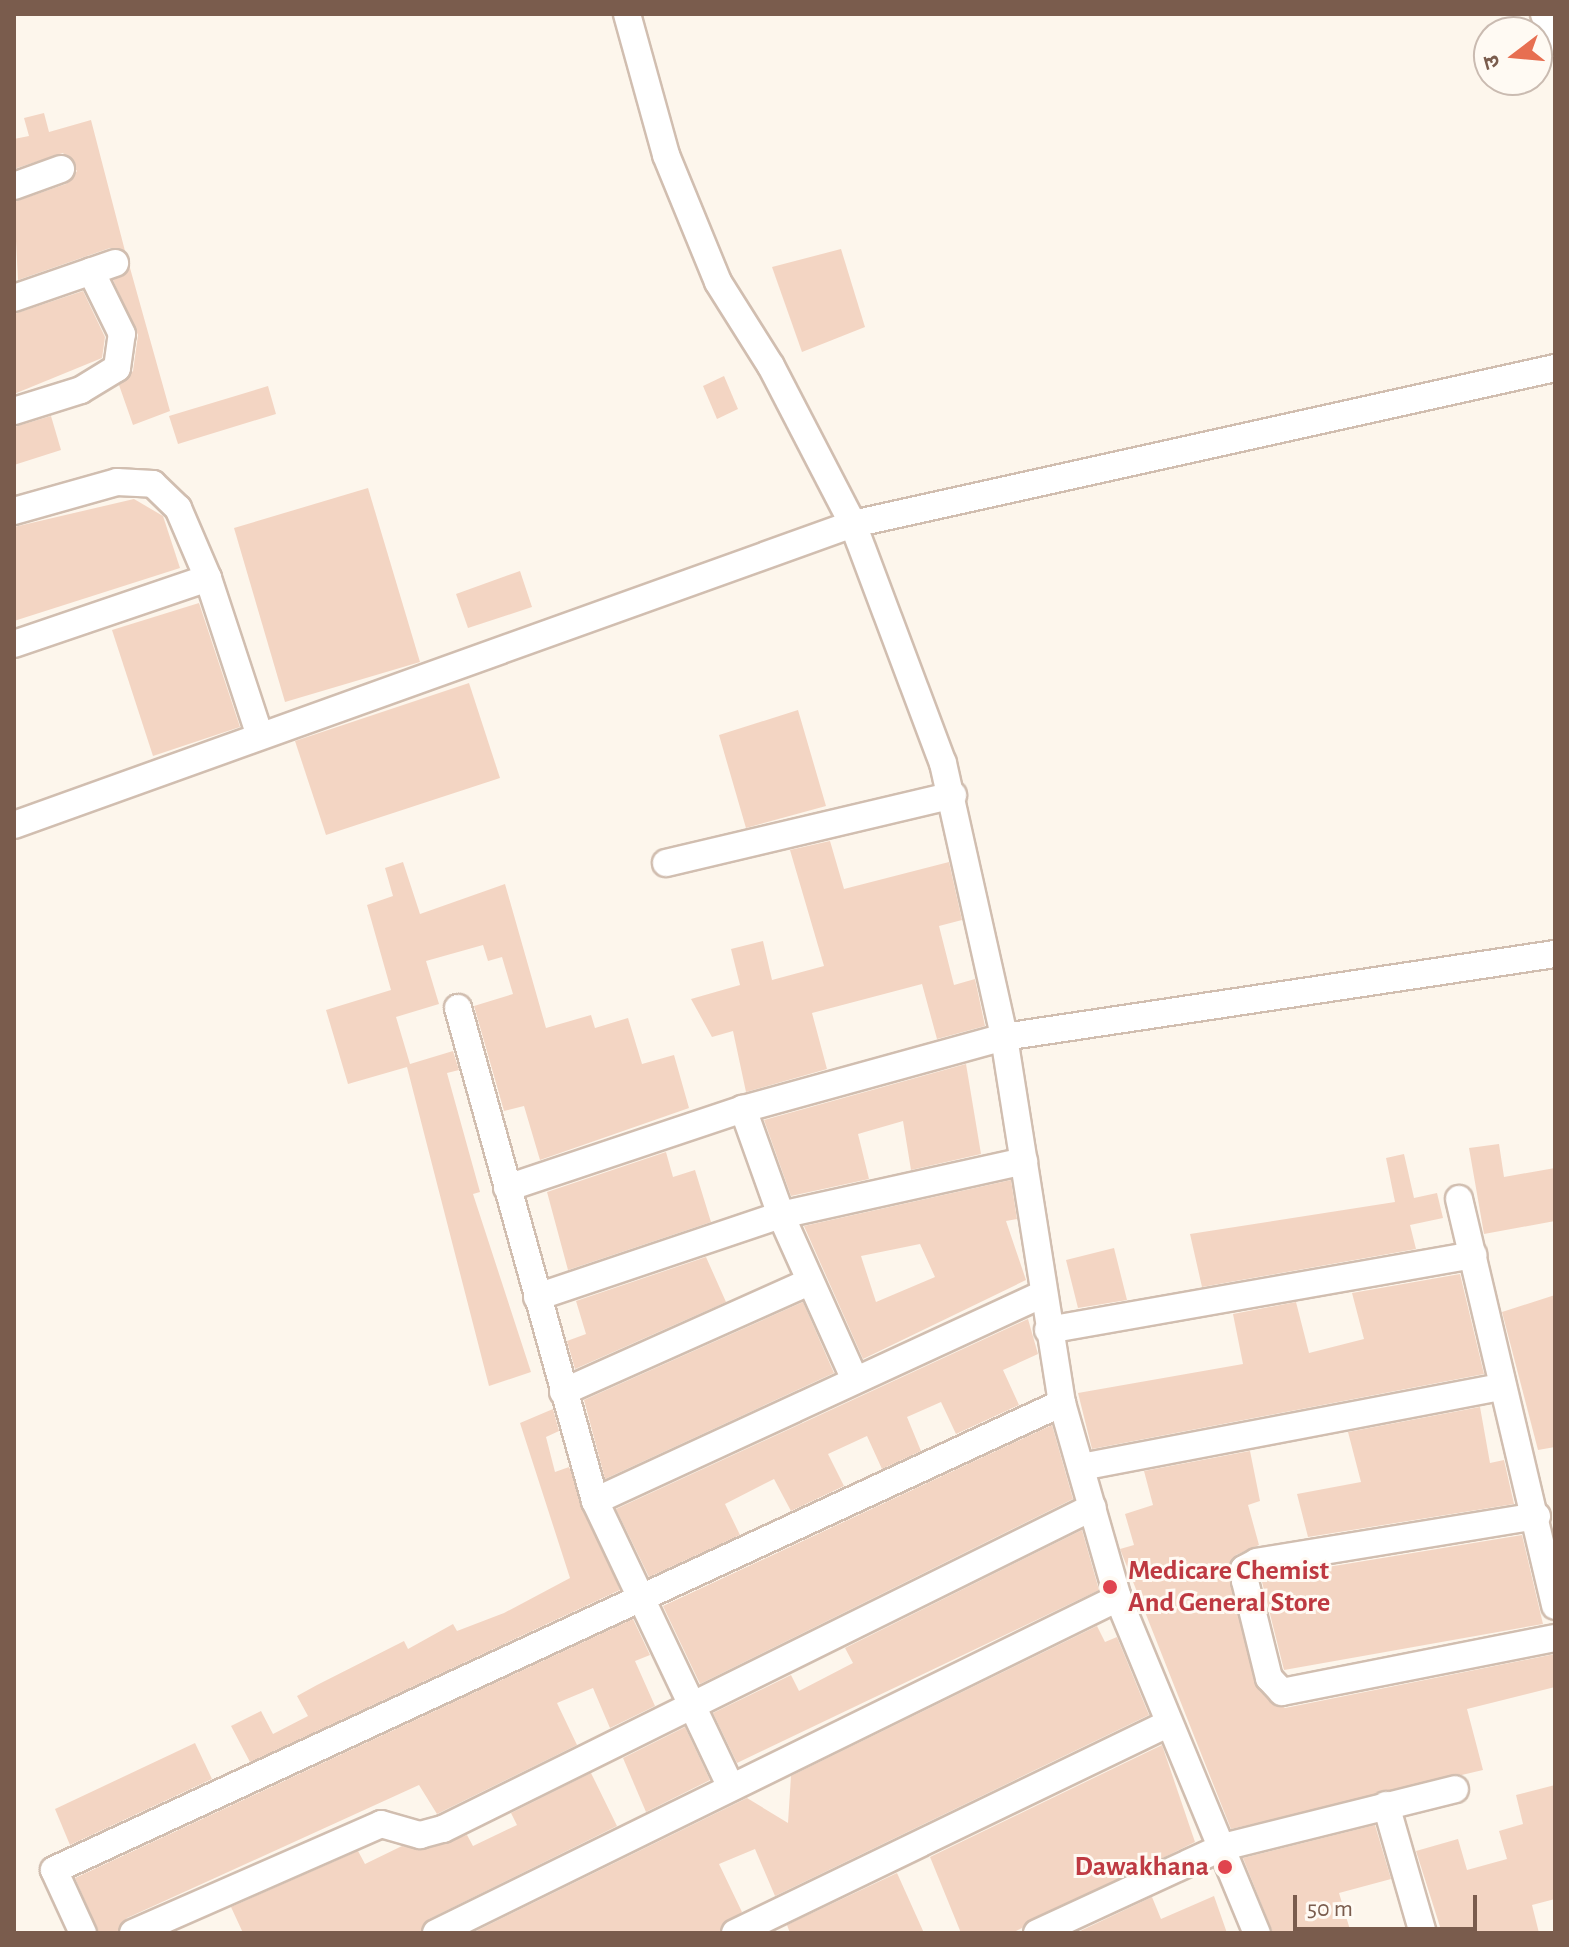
<!DOCTYPE html>
<meta charset="utf-8">
<style>
body{margin:0}
#map{position:relative;width:1569px;height:1947px;overflow:hidden;background:#fdf6ec;font-family:"Alegreya Sans","Noto Sans Devanagari",sans-serif}
div>[style]{position:absolute}
[style*='--x']{left:calc(var(--x)*1px);top:calc(var(--y)*1px);width:calc(var(--w)*1px);rotate:calc(var(--a)*1deg)}
.building>*{inset:0;background:#f3d5c3}
.roads{filter:drop-shadow(2px 0 #d1beb0) drop-shadow(-2px 0 #d1beb0) drop-shadow(0 2px #d1beb0) drop-shadow(0 -2px #d1beb0)}
.minor>*{height:26px;margin:-13px;padding:0 13px;transform-origin:13px;border-radius:13px;background:#fff}
.dots>*{width:22px;height:22px;translate:-50% -50%;box-sizing:border-box;border:4px solid #fffaf3;border-radius:50%}
span{translate:-50% -50%;white-space:nowrap;text-align:center;line-height:1.15;-webkit-text-stroke:6px #fffaf3;paint-order:stroke}
.health-label{font-size:28px;color:#be3a42;font-weight:700}
.left{translate:0 -50%;text-align:left}
.right{translate:-100% -50%;text-align:right}
.frame{position:absolute;inset:0;border:16px solid #7a5c4d;pointer-events:none}
.north{position:absolute;left:1473px;top:16px;width:80px;height:80px;box-sizing:border-box;background:#fffaf3;border:2px solid #cabbb1;border-radius:50%;rotate:254deg;font-size:22px;font-weight:700;line-height:32px;text-align:center;color:#7a5c4d}
.north::after{content:'';display:block;margin:auto;width:28px;height:36px;background:#e76f51;clip-path:polygon(50% 0,100% 100%,50% 72%,0 100%)}
.scale{position:absolute;left:1293px;top:1895px;width:184px;height:36px;box-sizing:border-box;border:4px solid #7a5c4d;border-top:0;padding-left:10px;font-size:24px;line-height:28px;white-space:nowrap;color:#7a5c4d;-webkit-text-stroke:6px #fffaf3;paint-order:stroke}
</style>
<div id="map">
<div class="building">
<i style="clip-path:polygon(44px 113px,49px 132px,91px 120px,125px 251px,110px 248px,18px 280px,14px 202px,66px 184px,77px 171px,63px 153px,14px 169px,14px 139px,29px 136px,24px 118px)"></i>
<i style="clip-path:polygon(841px 249px,865px 327px,802px 352px,772px 267px)"></i>
<i style="clip-path:polygon(130px 268px,170px 411px,133px 425px,119px 385px,133px 371px,138px 335px,113px 280px)"></i>
<i style="clip-path:polygon(83px 291px,105px 337px,102px 358px,14px 394px,14px 314px)"></i>
<i style="clip-path:polygon(724px 376px,738px 409px,717px 419px,703px 386px)"></i>
<i style="clip-path:polygon(268px 386px,276px 414px,178px 444px,169px 416px)"></i>
<i style="clip-path:polygon(51px 416px,61px 450px,14px 465px,14px 427px)"></i>
<i style="clip-path:polygon(368px 488px,420px 662px,285px 702px,234px 528px)"></i>
<i style="clip-path:polygon(134px 499px,163px 516px,180px 568px,14px 621px,14px 527px)"></i>
<i style="clip-path:polygon(520px 571px,532px 607px,468px 628px,456px 594px)"></i>
<i style="clip-path:polygon(199px 603px,240px 727px,153px 756px,112px 630px)"></i>
<i style="clip-path:polygon(469px 683px,500px 778px,326px 835px,295px 741px)"></i>
<i style="clip-path:polygon(798px 710px,826px 806px,746px 828px,719px 735px)"></i>
<i style="clip-path:polygon(830px 841px,844px 889px,949px 862px,962px 920px,939px 926px,954px 985px,975px 979px,985px 1026px,937px 1039px,922px 984px,812px 1013px,827px 1069px,746px 1092px,733px 1031px,712px 1037px,691px 999px,740px 985px,731px 949px,763px 941px,772px 980px,824px 966px,790px 850px)"></i>
<i style="clip-path:polygon(403px 862px,420px 914px,505px 884px,546px 1028px,591px 1015px,595px 1028px,628px 1018px,642px 1064px,674px 1055px,689px 1108px,540px 1160px,524px 1106px,504px 1111px,474px 1006px,513px 994px,502px 957px,488px 961px,483px 945px,426px 961px,439px 1004px,396px 1017px,410px 1064px,453px 1051px,459px 1070px,447px 1073px,480px 1192px,473px 1194px,531px 1372px,489px 1386px,407px 1067px,348px 1084px,326px 1010px,391px 990px,367px 905px,393px 896px,385px 868px)"></i>
<i style="clip-path:polygon(966px 1064px,981px 1154px,911px 1170px,903px 1121px,858px 1134px,869px 1179px,791px 1196px,764px 1120px)"></i>
<i style="clip-path:polygon(1499px 1144px,1504px 1177px,1555px 1168px,1555px 1221px,1484px 1234px,1469px 1148px)"></i>
<i style="clip-path:polygon(666px 1152px,673px 1177px,695px 1170px,711px 1222px,568px 1270px,547px 1192px)"></i>
<i style="clip-path:polygon(1404px 1154px,1414px 1198px,1437px 1193px,1443px 1218px,1410px 1225px,1416px 1249px,1202px 1287px,1190px 1234px,1395px 1202px,1386px 1158px)"></i>
<i style="clip-path:polygon(evenodd,1011px 1180px,1017px 1219px,1006px 1221px,1026px 1280px,863px 1359px,804px 1226px,1011px 1180px,920px 1244px,935px 1277px,876px 1302px,861px 1256px,920px 1244px)"></i>
<i style="clip-path:polygon(1114px 1248px,1127px 1300px,1078px 1308px,1066px 1260px)"></i>
<i style="clip-path:polygon(706px 1257px,726px 1302px,575px 1369px,567px 1341px,586px 1334px,576px 1301px)"></i>
<i style="clip-path:polygon(1460px 1274px,1484px 1374px,1092px 1449px,1078px 1393px,1243px 1364px,1233px 1314px,1296px 1302px,1309px 1353px,1364px 1339px,1352px 1293px)"></i>
<i style="clip-path:polygon(1555px 1295px,1555px 1447px,1538px 1450px,1502px 1312px)"></i>
<i style="clip-path:polygon(803px 1302px,834px 1373px,605px 1479px,584px 1400px)"></i>
<i style="clip-path:polygon(1028px 1319px,1038px 1354px,1003px 1370px,1019px 1405px,956px 1434px,941px 1402px,907px 1417px,921px 1451px,882px 1469px,867px 1436px,828px 1454px,844px 1486px,791px 1511px,774px 1479px,725px 1504px,740px 1535px,649px 1577px,616px 1509px)"></i>
<i style="clip-path:polygon(1480px 1407px,1490px 1463px,1504px 1460px,1514px 1504px,1308px 1537px,1297px 1494px,1361px 1482px,1348px 1432px)"></i>
<i style="clip-path:polygon(553px 1409px,559px 1431px,546px 1437px,555px 1472px,569px 1467px,620px 1590px,250px 1762px,231px 1726px,261px 1711px,273px 1734px,308px 1716px,297px 1696px,317px 1685px,404px 1641px,408px 1649px,453px 1624px,457px 1631px,504px 1613px,570px 1578px,520px 1423px)"></i>
<i style="clip-path:polygon(1052px 1425px,1073px 1499px,700px 1684px,663px 1606px)"></i>
<i style="clip-path:polygon(1250px 1451px,1260px 1501px,1248px 1505px,1259px 1545px,1236px 1555px,1228px 1570px,1257px 1688px,1285px 1708px,1555px 1654px,1555px 1687px,1467px 1709px,1483px 1770px,1231px 1829px,1120px 1549px,1134px 1545px,1125px 1514px,1153px 1505px,1144px 1471px)"></i>
<i style="clip-path:polygon(1082px 1530px,1099px 1590px,737px 1763px,713px 1713px,791px 1675px,799px 1691px,853px 1663px,845px 1648px)"></i>
<i style="clip-path:polygon(1522px 1535px,1543px 1624px,1284px 1670px,1261px 1578px)"></i>
<i style="clip-path:polygon(633px 1619px,650px 1655px,635px 1661px,655px 1706px,610px 1728px,593px 1688px,557px 1703px,577px 1745px,437px 1814px,419px 1785px,127px 1918px,117px 1933px,99px 1933px,75px 1878px)"></i>
<i style="clip-path:polygon(1097px 1626px,1105px 1642px,1117px 1637px,1149px 1715px,775px 1896px,755px 1849px,719px 1864px,742px 1912px,719px 1933px,472px 1933px,747px 1798px,788px 1823px,791px 1776px)"></i>
<i style="clip-path:polygon(685px 1727px,710px 1780px,646px 1812px,623px 1758px)"></i>
<i style="clip-path:polygon(195px 1743px,212px 1779px,70px 1845px,55px 1809px)"></i>
<i style="clip-path:polygon(1162px 1745px,1195px 1842px,1012px 1933px,961px 1933px,930px 1857px)"></i>
<i style="clip-path:polygon(591px 1773px,617px 1826px,429px 1919px,420px 1933px,243px 1933px,231px 1907px,358px 1851px,365px 1864px,402px 1846px,424px 1850px,467px 1835px,473px 1846px,517px 1825px,511px 1813px)"></i>
<i style="clip-path:polygon(1555px 1785px,1555px 1899px,1532px 1905px,1539px 1933px,1476px 1933px,1475px 1927px,1442px 1933px,1416px 1851px,1458px 1839px,1467px 1870px,1507px 1859px,1499px 1831px,1523px 1824px,1516px 1795px)"></i>
<i style="clip-path:polygon(1375px 1825px,1391px 1879px,1339px 1893px,1351px 1933px,1273px 1933px,1243px 1858px)"></i>
<i style="clip-path:polygon(897px 1873px,924px 1933px,790px 1933px,787px 1925px)"></i>
<i style="clip-path:polygon(1214px 1896px,1227px 1933px,1076px 1933px,1152px 1897px,1161px 1919px)"></i>
</div>
<div class="roads">
<div class="minor">
<i style="--x:627;--y:14;--w:146;--a:74.5"></i>
<i style="--x:666;--y:155;--w:137;--a:67.7"></i>
<i style="--x:718;--y:282;--w:99;--a:57.8"></i>
<i style="--x:771;--y:366;--w:178;--a:62.6"></i>
<i style="--x:853;--y:524;--w:255;--a:69.4"></i>
<i style="--x:943;--y:763;--w:281;--a:77.4"></i>
<i style="--x:1004;--y:1037;--w:371;--a:81"></i>
<i style="--x:1062;--y:1403;--w:203;--a:74"></i>
<i style="--x:1118;--y:1598;--w:363;--a:67.5"></i>
<i style="--x:1544;--y:14;--w:30;--a:69"></i>
<i style="--x:14;--y:186;--w:50;--a:-19.9"></i>
<i style="--x:14;--y:298;--w:107;--a:-19.1"></i>
<i style="--x:14;--y:411;--w:70;--a:-17.4"></i>
<i style="--x:81;--y:390;--w:42;--a:-31.4"></i>
<i style="--x:117;--y:368;--w:34;--a:-82"></i>
<i style="--x:122;--y:334;--w:70;--a:-116.2"></i>
<i style="--x:14;--y:511;--w:107;--a:-15.7"></i>
<i style="--x:117;--y:482;--w:36;--a:3"></i>
<i style="--x:153;--y:484;--w:35;--a:44"></i>
<i style="--x:178;--y:508;--w:76;--a:66.8"></i>
<i style="--x:208;--y:578;--w:166;--a:71.8"></i>
<i style="--x:14;--y:644;--w:205;--a:-18.8"></i>
<i style="--x:14;--y:825;--w:891;--a:-19.74"></i>
<i style="--x:853;--y:524;--w:719;--a:-12.53"></i>
<i style="--x:666;--y:863;--w:295;--a:-13.3"></i>
<i style="--x:458;--y:1008;--w:512;--a:74.47"></i>
<i style="--x:595;--y:1501;--w:317;--a:64.6"></i>
<i style="--x:507;--y:1188;--w:249;--a:-18.5"></i>
<i style="--x:1459;--y:1199;--w:418;--a:76.7"></i>
<i style="--x:537;--y:1297;--w:257;--a:-18.6"></i>
<i style="--x:781;--y:1215;--w:113;--a:-109.7"></i>
<i style="--x:743;--y:1109;--w:271;--a:-15.4"></i>
<i style="--x:1004;--y:1037;--w:557;--a:-8.57"></i>
<i style="--x:1048;--y:1330;--w:432;--a:-10"></i>
<i style="--x:855;--y:1380;--w:181;--a:-114.2"></i>
<i style="--x:781;--y:1215;--w:249;--a:-12.5"></i>
<i style="--x:563;--y:1392;--w:267;--a:-24.1"></i>
<i style="--x:1081;--y:1467;--w:426;--a:-10.8"></i>
<i style="--x:595;--y:1501;--w:494;--a:-24.8"></i>
<i style="--x:1537;--y:1516;--w:284;--a:170.7"></i>
<i style="--x:1257;--y:1562;--w:15;--a:152"></i>
<i style="--x:1244;--y:1569;--w:12;--a:85"></i>
<i style="--x:1245;--y:1581;--w:100;--a:76.1"></i>
<i style="--x:1269;--y:1678;--w:19;--a:47"></i>
<i style="--x:1282;--y:1692;--w:278;--a:-11.2"></i>
<i style="--x:1386;--y:1805;--w:133;--a:73.9"></i>
<i style="--x:83;--y:1933;--w:69;--a:-114.7"></i>
<i style="--x:54;--y:1870;--w:1111;--a:-24.86"></i>
<i style="--x:133;--y:1933;--w:271;--a:-23.7"></i>
<i style="--x:381;--y:1824;--w:41;--a:15.8"></i>
<i style="--x:420;--y:1835;--w:24;--a:-15"></i>
<i style="--x:443;--y:1829;--w:725;--a:-26.35"></i>
<i style="--x:436;--y:1933;--w:760;--a:-26.16"></i>
<i style="--x:735;--y:1933;--w:479;--a:-25.8"></i>
<i style="--x:1037;--y:1933;--w:205;--a:-24.8"></i>
<i style="--x:1223;--y:1847;--w:239;--a:-14"></i>
</div>
</div>
<div class="dots">
<i style="left:1110px;top:1587px;background:#e0444e"></i>
<i style="left:1225px;top:1867px;background:#e0444e"></i>
</div>
<div class="health-label">
<span class="left" style="left:1128px;top:1587px">Medicare Chemist<br>And General Store</span>
<span class="right" style="left:1209px;top:1867px">Dawakhana</span>
</div>
<div class="frame"></div>
<div class="north">उ</div>
<div class="scale">50 m</div>
</div>
